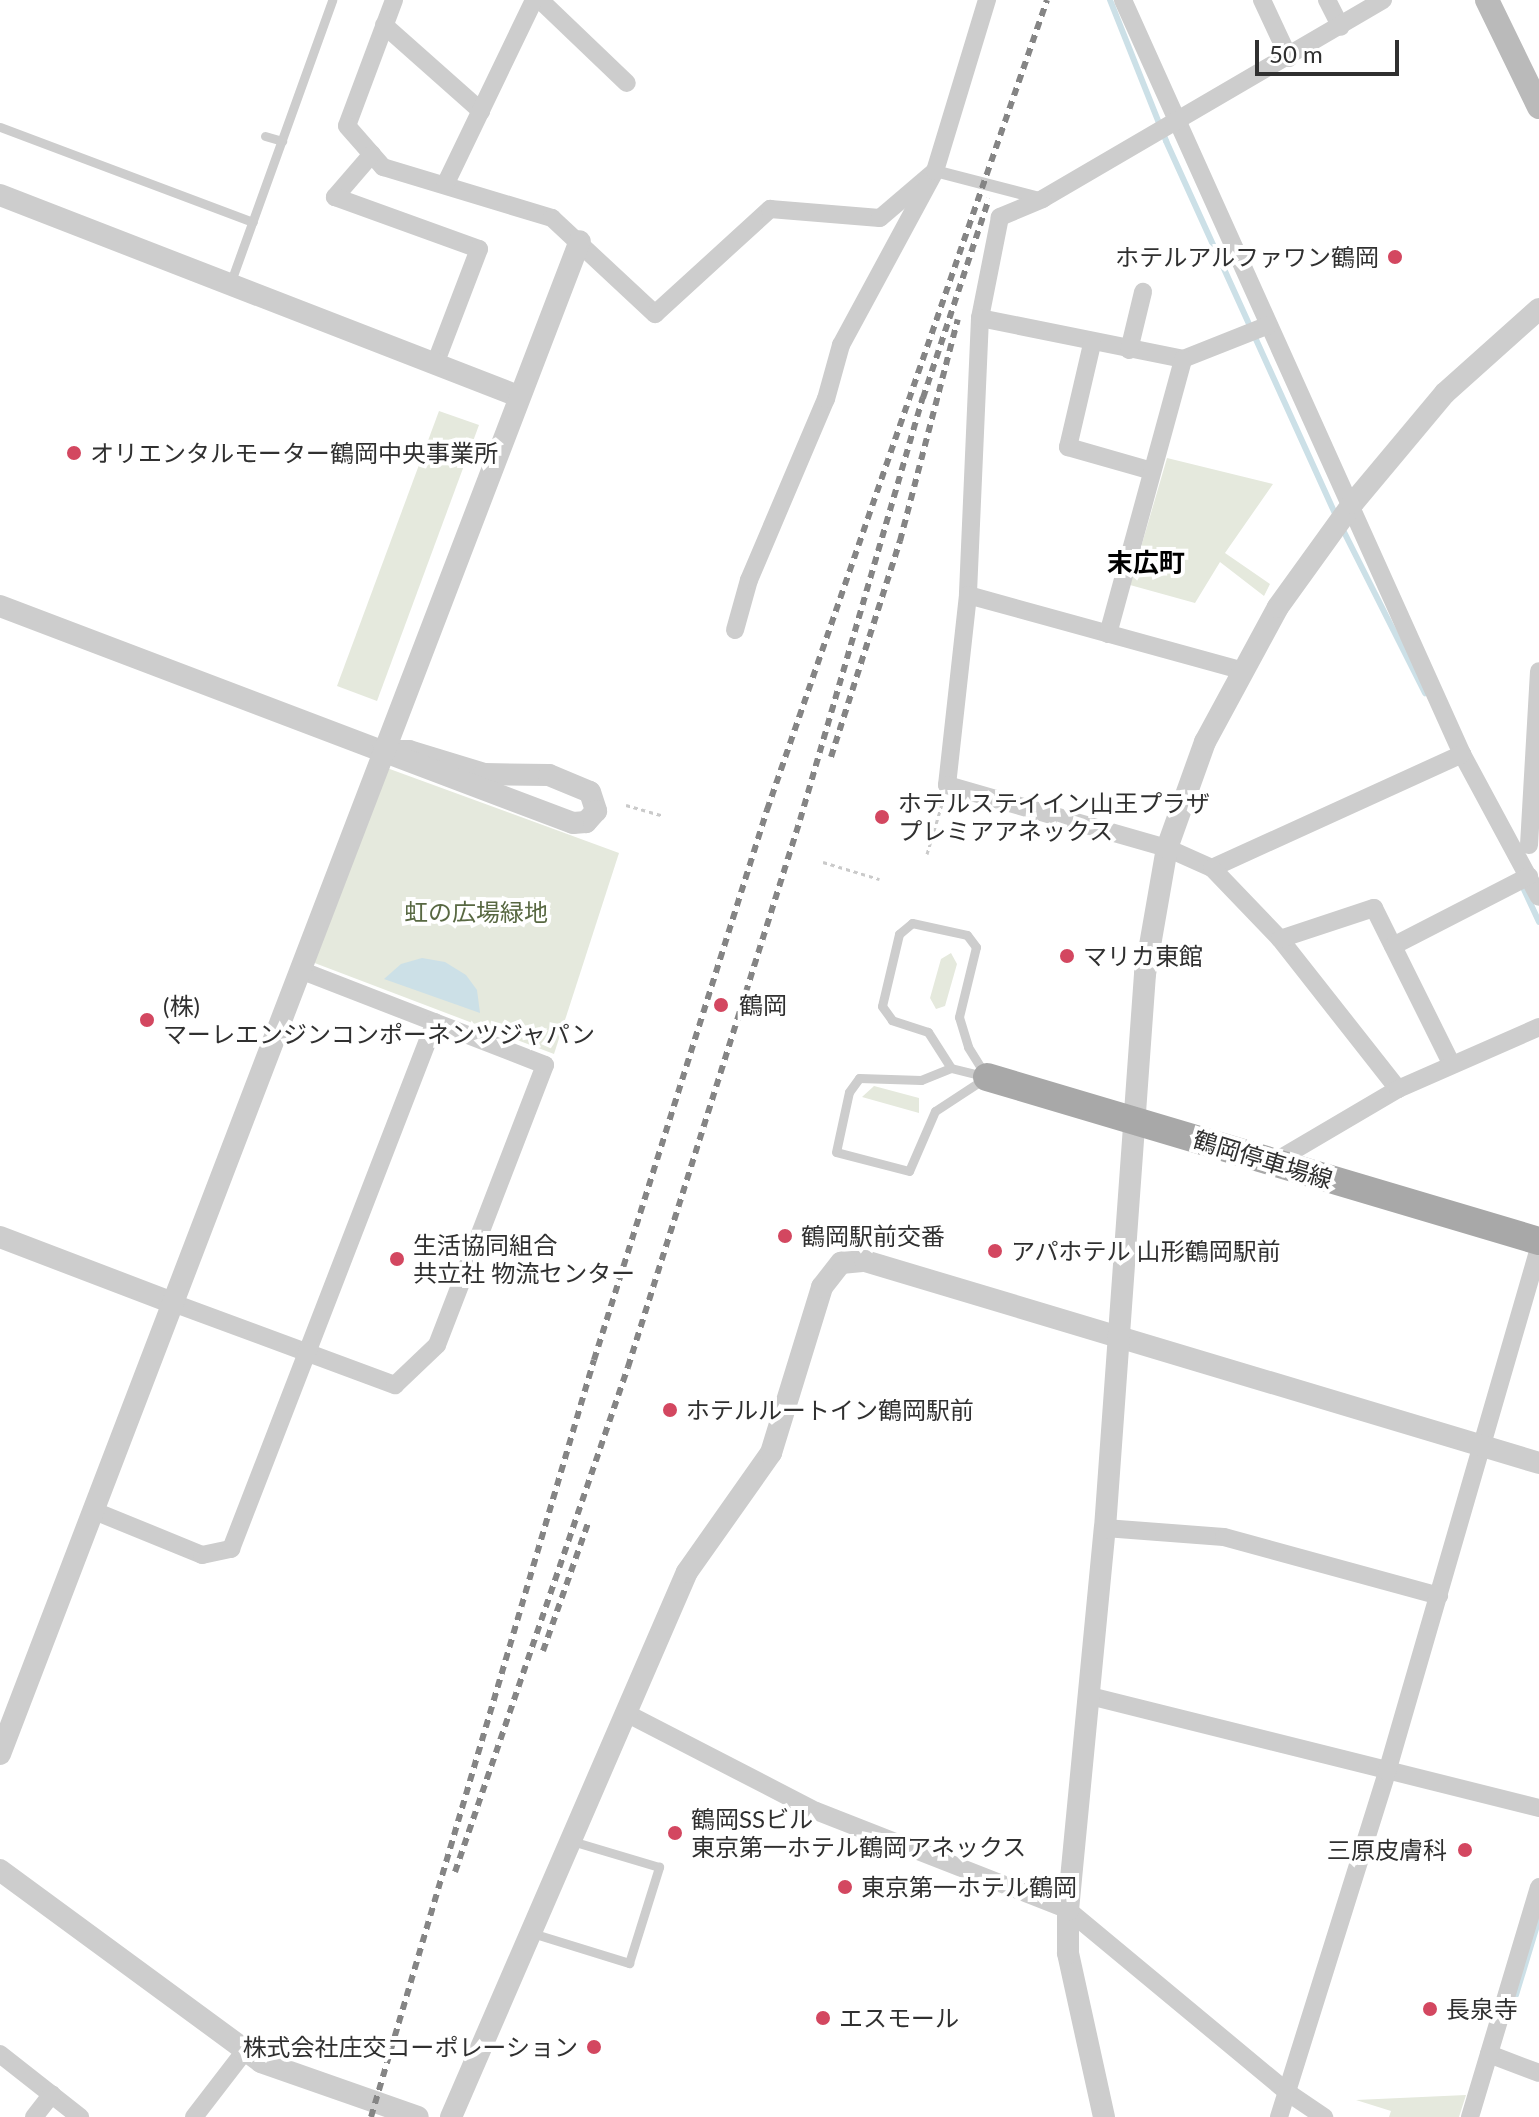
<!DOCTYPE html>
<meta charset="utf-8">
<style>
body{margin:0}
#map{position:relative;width:1539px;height:2117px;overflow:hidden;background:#fff;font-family:Lato,"Noto Sans JP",sans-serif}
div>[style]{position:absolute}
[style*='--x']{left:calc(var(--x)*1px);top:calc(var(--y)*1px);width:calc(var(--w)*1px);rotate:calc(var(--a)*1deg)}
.green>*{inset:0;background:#e5e9dd}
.water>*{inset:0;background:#cce0e7}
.stream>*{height:6px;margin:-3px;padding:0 3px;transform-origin:3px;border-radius:3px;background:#cce0e7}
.path>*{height:3px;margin-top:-1.5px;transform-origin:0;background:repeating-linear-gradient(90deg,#cacaca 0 4px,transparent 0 8px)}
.service>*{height:9px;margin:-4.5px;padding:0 4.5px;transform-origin:4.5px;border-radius:4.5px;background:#cdcdcd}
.pedestrian>*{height:12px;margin:-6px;padding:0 6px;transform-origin:6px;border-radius:6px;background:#cdcdcd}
.minor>*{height:18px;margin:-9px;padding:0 9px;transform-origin:9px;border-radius:9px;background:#cdcdcd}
.tertiary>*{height:22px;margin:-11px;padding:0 11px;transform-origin:11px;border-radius:11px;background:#cdcdcd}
.secondary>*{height:24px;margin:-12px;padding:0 12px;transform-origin:12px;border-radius:12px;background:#bababa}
.primary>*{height:28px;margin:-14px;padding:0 14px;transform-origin:14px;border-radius:14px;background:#a8a8a8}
.rail>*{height:6px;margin-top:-3px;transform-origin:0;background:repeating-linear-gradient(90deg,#858585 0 8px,transparent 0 14px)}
.dots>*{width:22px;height:22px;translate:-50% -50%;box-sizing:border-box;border:4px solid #fff;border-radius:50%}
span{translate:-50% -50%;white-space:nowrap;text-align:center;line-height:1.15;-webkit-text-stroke:8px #fff;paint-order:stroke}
.poi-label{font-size:24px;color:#303030}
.right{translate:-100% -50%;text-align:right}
.left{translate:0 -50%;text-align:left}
.park-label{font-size:24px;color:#586842}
.street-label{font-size:24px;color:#303030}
.neighbourhood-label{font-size:26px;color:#000;font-weight:700}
.scale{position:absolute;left:1255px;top:40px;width:144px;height:36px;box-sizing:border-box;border:4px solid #303030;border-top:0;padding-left:10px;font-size:24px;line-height:28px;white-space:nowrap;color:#303030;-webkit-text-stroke:6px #fff;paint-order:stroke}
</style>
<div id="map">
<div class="green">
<i style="clip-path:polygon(439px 411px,479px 425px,377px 701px,337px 686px)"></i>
<i style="clip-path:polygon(1167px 458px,1273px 484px,1225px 553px,1270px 584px,1264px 596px,1220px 562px,1195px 603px,1130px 585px)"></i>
<i style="clip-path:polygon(387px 768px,619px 853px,554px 1054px,312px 962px)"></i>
<i style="clip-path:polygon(951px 953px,957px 964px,945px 1006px,936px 1009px,930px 998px,941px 959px)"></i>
<i style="clip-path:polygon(874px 1086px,919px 1098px,919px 1113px,862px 1097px)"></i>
<i style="clip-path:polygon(1466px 2095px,1459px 2117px,1389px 2117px,1391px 2111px,1356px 2100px)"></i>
</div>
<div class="water">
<i style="clip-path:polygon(422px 958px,445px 962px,466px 975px,477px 990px,480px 1013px,384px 979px,401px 964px)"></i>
</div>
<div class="stream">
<i style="--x:1110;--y:0;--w:152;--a:68.3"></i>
<i style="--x:1166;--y:141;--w:414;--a:65.6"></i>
<i style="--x:1342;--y:528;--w:185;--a:63.3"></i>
<i style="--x:1520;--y:881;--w:45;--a:65.1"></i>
<i style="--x:1516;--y:1995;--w:79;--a:-73.2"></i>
</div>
<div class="path">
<i style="--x:626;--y:805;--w:37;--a:16"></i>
<i style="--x:927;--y:854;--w:52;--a:-73.3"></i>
<i style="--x:823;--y:862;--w:59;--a:16.9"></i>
</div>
<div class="service">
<i style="--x:0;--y:127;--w:270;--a:20.6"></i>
<i style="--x:265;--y:136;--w:18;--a:16"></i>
<i style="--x:230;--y:284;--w:302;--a:-70.2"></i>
<i style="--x:951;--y:1068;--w:37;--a:14"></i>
<i style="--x:987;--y:1077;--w:62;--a:146.8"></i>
<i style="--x:935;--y:1111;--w:65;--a:113.4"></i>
<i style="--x:909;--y:1171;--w:75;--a:-165.4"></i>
<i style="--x:836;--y:1152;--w:61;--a:-77.8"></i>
<i style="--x:849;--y:1092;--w:17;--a:-54"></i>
<i style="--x:859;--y:1078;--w:62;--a:1.8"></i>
<i style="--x:921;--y:1080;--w:32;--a:-22"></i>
<i style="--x:951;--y:1068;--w:43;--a:-122.6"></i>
<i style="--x:928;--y:1032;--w:38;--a:-162"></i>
<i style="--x:892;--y:1020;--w:17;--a:-126"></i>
<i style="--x:882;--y:1006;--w:74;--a:-76.7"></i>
<i style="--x:899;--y:934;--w:17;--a:-40"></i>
<i style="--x:912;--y:923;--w:56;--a:12.3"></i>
<i style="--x:967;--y:935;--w:15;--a:53"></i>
<i style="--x:976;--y:947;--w:72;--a:103.7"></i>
<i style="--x:959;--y:1017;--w:31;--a:73"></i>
<i style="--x:968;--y:1047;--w:34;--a:58"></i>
<i style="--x:532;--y:1933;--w:102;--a:17.2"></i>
<i style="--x:629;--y:1963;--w:101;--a:-72.6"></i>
<i style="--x:659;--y:1867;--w:91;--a:-163.4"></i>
</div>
<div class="pedestrian">
<i style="--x:935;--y:171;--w:112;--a:14.5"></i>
</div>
<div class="minor">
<i style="--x:394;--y:0;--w:134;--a:110.5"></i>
<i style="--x:347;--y:126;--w:55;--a:48.7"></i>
<i style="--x:383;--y:167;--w:177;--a:16.8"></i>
<i style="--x:552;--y:218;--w:141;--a:43"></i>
<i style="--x:655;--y:314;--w:156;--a:-42.4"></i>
<i style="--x:770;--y:209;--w:110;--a:4.7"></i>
<i style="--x:880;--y:218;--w:72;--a:-40.5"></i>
<i style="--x:540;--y:0;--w:120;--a:43.7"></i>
<i style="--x:1123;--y:0;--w:827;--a:65.79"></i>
<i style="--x:1462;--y:754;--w:162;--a:61.7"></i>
<i style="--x:1262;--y:0;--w:64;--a:65"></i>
<i style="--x:1327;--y:0;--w:30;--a:63"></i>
<i style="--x:1383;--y:0;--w:394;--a:149.7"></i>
<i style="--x:1043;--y:199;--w:47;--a:157.3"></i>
<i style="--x:1000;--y:217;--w:103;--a:101.2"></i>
<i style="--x:980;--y:318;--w:277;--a:92.5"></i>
<i style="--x:968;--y:595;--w:191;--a:96.3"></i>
<i style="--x:947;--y:785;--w:229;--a:16"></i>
<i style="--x:1167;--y:848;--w:49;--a:24"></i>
<i style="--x:1212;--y:868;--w:275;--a:-24.5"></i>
<i style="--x:384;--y:25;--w:130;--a:41.6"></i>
<i style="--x:372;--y:154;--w:57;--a:130.7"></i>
<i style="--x:335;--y:197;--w:153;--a:19.9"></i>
<i style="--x:479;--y:249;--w:123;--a:110.9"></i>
<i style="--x:445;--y:185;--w:205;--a:-64.3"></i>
<i style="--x:980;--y:318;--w:207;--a:11.4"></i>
<i style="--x:1183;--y:359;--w:92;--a:-21.6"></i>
<i style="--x:1092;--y:344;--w:106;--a:103.1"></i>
<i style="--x:1068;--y:447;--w:87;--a:15.9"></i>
<i style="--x:1129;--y:350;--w:60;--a:-76.4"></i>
<i style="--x:968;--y:595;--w:282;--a:15.4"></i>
<i style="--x:735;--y:630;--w:52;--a:-74.4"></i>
<i style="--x:749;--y:580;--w:197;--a:-67"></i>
<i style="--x:826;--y:399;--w:56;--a:-74.5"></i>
<i style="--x:841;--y:345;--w:198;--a:-61.6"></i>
<i style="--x:935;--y:171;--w:179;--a:-73.1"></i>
<i style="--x:1108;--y:634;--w:285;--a:-74.7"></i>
<i style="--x:1529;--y:845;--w:174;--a:-86.7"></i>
<i style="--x:1212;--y:868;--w:98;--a:46.2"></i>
<i style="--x:1280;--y:939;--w:191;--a:51.8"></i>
<i style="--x:1280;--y:939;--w:99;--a:-18.3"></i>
<i style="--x:1374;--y:908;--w:175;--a:63.6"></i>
<i style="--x:1393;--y:946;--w:153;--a:-27.2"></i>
<i style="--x:1274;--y:1162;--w:144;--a:-30.5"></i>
<i style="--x:1398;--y:1089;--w:154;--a:-23.7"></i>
<i style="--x:173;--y:1303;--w:237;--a:20.3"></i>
<i style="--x:395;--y:1385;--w:58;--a:-43.6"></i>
<i style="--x:437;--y:1345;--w:300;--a:-68.9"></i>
<i style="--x:545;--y:1065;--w:263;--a:-158.8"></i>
<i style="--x:92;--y:1510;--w:119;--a:22.2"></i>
<i style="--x:202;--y:1555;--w:30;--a:-12"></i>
<i style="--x:231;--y:1549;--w:565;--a:-68.84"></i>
<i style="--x:1105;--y:1528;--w:119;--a:4.3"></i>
<i style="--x:1224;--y:1537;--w:223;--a:15.3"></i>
<i style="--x:1090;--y:1696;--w:463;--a:14"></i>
<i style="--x:626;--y:1713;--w:214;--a:27.3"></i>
<i style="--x:816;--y:1811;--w:271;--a:21.4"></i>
<i style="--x:1068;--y:1910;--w:285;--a:39.7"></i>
<i style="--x:1287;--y:2092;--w:45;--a:34"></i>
<i style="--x:0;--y:2054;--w:102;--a:38.2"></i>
<i style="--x:1489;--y:2054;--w:53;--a:20.8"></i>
<i style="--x:34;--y:2117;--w:29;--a:-52"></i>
<i style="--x:194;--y:2117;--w:82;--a:-52.4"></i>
<i style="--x:1279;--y:2117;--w:362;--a:-72.6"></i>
<i style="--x:1387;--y:1772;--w:546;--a:-73.82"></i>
<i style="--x:1470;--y:2117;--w:240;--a:-73.3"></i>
</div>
<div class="tertiary">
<i style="--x:0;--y:195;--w:556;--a:21.21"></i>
<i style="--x:0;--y:606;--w:409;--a:20.8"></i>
<i style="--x:382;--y:751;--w:27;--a:0"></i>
<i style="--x:409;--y:751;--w:78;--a:17"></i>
<i style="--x:484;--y:774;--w:65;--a:0.9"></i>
<i style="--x:549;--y:775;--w:44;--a:22.5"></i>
<i style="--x:590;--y:792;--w:20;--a:72"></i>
<i style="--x:596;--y:811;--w:15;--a:132"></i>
<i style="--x:586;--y:822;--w:13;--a:176"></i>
<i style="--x:573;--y:823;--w:204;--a:-159.3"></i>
<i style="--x:0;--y:1237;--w:185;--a:20.9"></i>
<i style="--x:0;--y:1754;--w:1620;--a:-69.03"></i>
<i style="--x:0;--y:1870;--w:324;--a:36.3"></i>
<i style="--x:261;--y:2062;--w:166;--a:19.3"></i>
<i style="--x:451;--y:2117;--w:594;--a:-66.59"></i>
<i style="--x:687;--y:1572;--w:146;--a:-54.8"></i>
<i style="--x:771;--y:1453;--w:174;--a:-72.9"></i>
<i style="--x:822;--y:1287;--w:31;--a:-52"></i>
<i style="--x:841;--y:1263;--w:24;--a:-5"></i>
<i style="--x:865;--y:1261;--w:704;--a:16.68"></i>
<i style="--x:1104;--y:2117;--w:168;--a:-102.4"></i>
<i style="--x:1068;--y:1953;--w:43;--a:-90"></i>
<i style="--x:1068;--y:1910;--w:384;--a:-84.5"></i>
<i style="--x:1105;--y:1528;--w:555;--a:-85.87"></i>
<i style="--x:1145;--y:974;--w:128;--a:-80.1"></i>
<i style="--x:1167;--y:848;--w:113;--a:-70.3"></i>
<i style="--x:1205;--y:742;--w:153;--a:-61.6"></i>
<i style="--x:1278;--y:607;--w:128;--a:-54.2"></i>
<i style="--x:1353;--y:503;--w:143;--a:-50.1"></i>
<i style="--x:1445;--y:393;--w:126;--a:-41.8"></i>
</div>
<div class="secondary">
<i style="--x:1487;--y:0;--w:119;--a:64.1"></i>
</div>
<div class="primary">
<i style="--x:987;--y:1077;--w:576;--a:16.55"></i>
</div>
<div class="rail">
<i style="--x:831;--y:757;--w:227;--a:-72.3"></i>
<i style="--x:900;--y:541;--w:229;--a:-75.4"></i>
<i style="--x:543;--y:1651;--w:136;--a:-70.6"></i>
<i style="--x:455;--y:1872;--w:534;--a:-71.09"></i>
<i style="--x:628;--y:1367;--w:573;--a:-72.54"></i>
<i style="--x:800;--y:820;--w:440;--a:-73.8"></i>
<i style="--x:923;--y:398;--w:210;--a:-71.7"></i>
<i style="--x:371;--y:2117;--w:789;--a:-73.59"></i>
<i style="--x:594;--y:1360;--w:577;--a:-72.54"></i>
<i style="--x:767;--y:810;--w:857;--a:-70.93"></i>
</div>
<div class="dots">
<i style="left:1395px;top:257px;background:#d34760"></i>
<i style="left:74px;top:453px;background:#d34760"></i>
<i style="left:882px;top:817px;background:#d34760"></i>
<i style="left:1067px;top:956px;background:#d34760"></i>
<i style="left:721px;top:1005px;background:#d34760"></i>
<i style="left:147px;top:1020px;background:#d34760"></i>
<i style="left:785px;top:1236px;background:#d34760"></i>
<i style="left:995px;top:1251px;background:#d34760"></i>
<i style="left:397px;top:1259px;background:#d34760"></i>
<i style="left:670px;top:1410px;background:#d34760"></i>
<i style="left:675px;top:1833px;background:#d34760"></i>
<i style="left:1465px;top:1850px;background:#d34760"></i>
<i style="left:845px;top:1887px;background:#d34760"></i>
<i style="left:1430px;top:2009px;background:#d34760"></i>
<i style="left:823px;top:2018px;background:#d34760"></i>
<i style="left:594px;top:2047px;background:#d34760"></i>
</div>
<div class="poi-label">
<span class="right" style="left:1379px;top:257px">ホテルアルファワン鶴岡</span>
<span class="left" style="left:90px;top:453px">オリエンタルモーター鶴岡中央事業所</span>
<span class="left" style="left:898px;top:817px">ホテルステイイン山王プラザ<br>プレミアアネックス</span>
<span class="left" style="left:1083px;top:956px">マリカ東館</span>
<span class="left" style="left:739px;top:1005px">鶴岡</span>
<span class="left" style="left:163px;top:1020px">(株)<br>マーレエンジンコンポーネンツジャパン</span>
<span class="left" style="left:801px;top:1236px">鶴岡駅前交番</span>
<span class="left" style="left:413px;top:1259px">生活協同組合<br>共立社 物流センター</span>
<span class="left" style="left:1011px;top:1251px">アパホテル 山形鶴岡駅前</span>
<span class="left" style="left:686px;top:1410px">ホテルルートイン鶴岡駅前</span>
<span class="left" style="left:691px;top:1833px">鶴岡SSビル<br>東京第一ホテル鶴岡アネックス</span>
<span class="right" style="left:1447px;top:1850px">三原皮膚科</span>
<span class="left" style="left:861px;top:1887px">東京第一ホテル鶴岡</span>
<span class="left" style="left:1446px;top:2009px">長泉寺</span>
<span class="left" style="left:839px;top:2018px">エスモール</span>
<span class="right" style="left:578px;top:2047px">株式会社庄交コーポレーション</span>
</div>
<div class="park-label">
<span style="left:476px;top:912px">虹の広場緑地</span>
</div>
<div class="street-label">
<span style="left:1263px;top:1159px;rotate:17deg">鶴岡停車場線</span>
</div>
<div class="neighbourhood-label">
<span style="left:1146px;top:563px">末広町</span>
</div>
<div class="scale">50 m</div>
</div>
